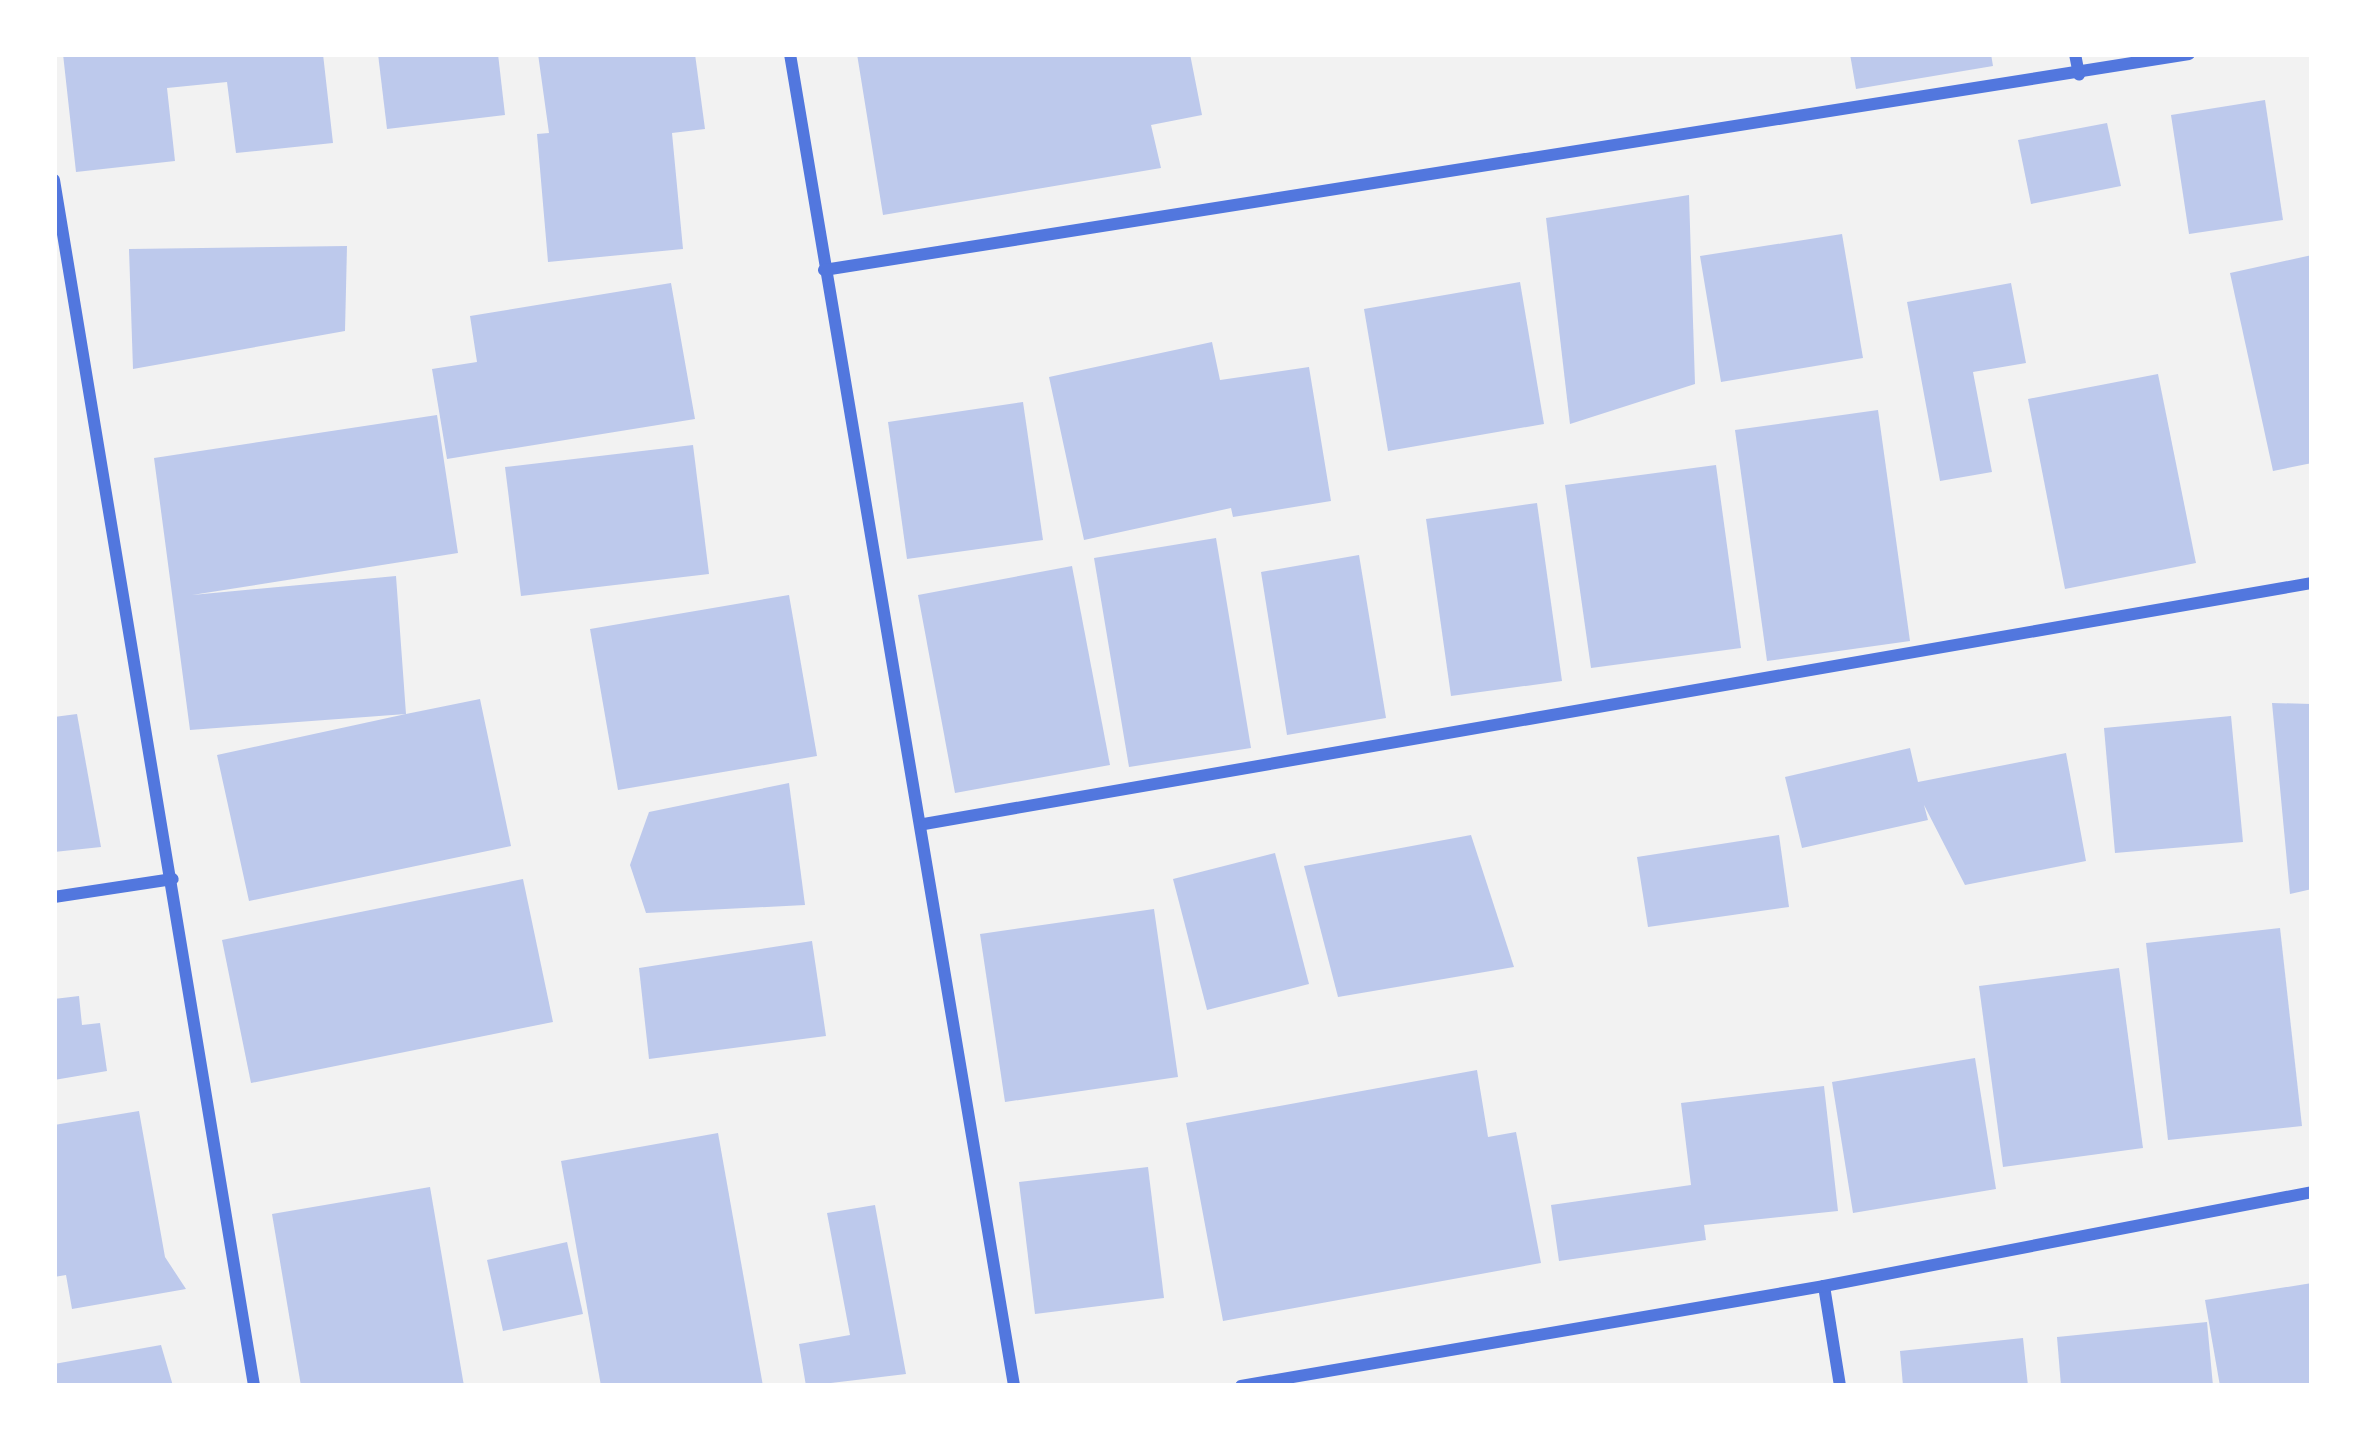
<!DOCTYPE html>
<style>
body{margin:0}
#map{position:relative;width:2366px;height:1440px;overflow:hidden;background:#f2f2f2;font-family:"PT Sans Narrow",sans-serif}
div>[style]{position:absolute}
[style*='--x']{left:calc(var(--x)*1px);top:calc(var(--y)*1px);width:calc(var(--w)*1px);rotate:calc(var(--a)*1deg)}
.building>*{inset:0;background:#bdc9ec}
.minor>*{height:12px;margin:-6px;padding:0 6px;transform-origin:6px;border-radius:6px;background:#5277de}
span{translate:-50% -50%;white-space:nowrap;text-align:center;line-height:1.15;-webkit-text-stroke:12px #fff;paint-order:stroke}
.frame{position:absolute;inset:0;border:57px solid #fff;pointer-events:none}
</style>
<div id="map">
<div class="building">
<i style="clip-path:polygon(63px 54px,323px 54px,333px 143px,236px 153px,227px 82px,167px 88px,175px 161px,76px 172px)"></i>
<i style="clip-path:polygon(378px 54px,498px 54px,505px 115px,387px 129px)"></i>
<i style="clip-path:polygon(538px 54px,695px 54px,705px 129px,672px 133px,683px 249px,548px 262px,537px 134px,549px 133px)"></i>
<i style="clip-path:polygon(857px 54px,1190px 54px,1202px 115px,1151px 125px,1161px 168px,883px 215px)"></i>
<i style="clip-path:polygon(1850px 54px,1991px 54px,1993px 66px,1856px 89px)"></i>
<i style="clip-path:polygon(2265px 100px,2283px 220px,2189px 234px,2171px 115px)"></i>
<i style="clip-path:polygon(2107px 123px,2121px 186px,2031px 204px,2018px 140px)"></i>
<i style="clip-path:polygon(1689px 195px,1695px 384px,1570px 424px,1546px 218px)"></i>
<i style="clip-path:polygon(1842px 234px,1863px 358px,1721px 382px,1700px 256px)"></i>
<i style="clip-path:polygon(347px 246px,345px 331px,133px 369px,129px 249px)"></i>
<i style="clip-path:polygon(2312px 255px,2312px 463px,2273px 471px,2230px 273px)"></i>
<i style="clip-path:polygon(1520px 282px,1544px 424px,1388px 451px,1364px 309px)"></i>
<i style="clip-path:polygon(671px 283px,695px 419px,447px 459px,432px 369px,477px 362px,470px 316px)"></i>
<i style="clip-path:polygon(2011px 283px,2026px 363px,1973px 372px,1992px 472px,1940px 481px,1907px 302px)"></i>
<i style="clip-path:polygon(1212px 342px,1220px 380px,1309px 367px,1331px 501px,1233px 517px,1231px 508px,1084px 540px,1049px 377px)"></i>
<i style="clip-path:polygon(2158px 374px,2196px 563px,2065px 589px,2028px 399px)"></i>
<i style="clip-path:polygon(1023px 402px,1043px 540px,907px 559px,888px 422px)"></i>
<i style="clip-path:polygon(1878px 410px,1910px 641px,1767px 661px,1735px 430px)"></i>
<i style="clip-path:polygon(437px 415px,458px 553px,192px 595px,396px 576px,406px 714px,480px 699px,511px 846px,249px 901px,217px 755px,406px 714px,190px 730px,154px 458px)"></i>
<i style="clip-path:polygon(693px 445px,709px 574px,521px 596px,505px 467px)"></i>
<i style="clip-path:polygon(1716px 465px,1741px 648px,1591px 668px,1565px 485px)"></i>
<i style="clip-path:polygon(1537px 503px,1562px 681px,1451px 696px,1426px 519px)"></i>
<i style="clip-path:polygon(1216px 538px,1251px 748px,1129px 767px,1094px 558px)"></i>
<i style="clip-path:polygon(1359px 555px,1386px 718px,1287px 735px,1261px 572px)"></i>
<i style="clip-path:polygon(1072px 566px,1110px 765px,955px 793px,918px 595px)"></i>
<i style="clip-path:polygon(789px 595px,817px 756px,618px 790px,590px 629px)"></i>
<i style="clip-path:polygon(2272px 703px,2312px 704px,2312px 889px,2290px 894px)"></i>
<i style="clip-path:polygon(77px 714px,101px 847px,54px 852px,54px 717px)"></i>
<i style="clip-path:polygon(2231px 716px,2243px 842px,2115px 853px,2104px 728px)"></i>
<i style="clip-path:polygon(1910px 748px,1918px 782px,2066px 753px,2086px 861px,1965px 885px,1924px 805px,1928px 820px,1802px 848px,1785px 777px)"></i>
<i style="clip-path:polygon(789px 783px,805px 905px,646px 913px,630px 865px,649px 812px)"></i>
<i style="clip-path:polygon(1471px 835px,1514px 967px,1338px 997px,1304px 866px)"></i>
<i style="clip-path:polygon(1779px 835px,1789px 907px,1648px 927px,1637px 857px)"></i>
<i style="clip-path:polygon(1275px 853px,1309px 984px,1207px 1010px,1173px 879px)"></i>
<i style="clip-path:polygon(523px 879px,553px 1022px,251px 1083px,222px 940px)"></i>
<i style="clip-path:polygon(1154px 909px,1178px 1077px,1005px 1102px,980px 934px)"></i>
<i style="clip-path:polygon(2280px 928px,2302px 1126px,2168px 1140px,2146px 943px)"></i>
<i style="clip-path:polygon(812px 941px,826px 1036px,649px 1059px,639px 968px)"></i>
<i style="clip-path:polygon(2119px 968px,2143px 1148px,2003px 1167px,1979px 986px)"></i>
<i style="clip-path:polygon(79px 996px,82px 1025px,100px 1023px,107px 1071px,54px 1080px,54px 999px)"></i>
<i style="clip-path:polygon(1975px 1058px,1996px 1189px,1853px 1213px,1832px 1082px)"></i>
<i style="clip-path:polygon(1477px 1070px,1488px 1137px,1516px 1132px,1541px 1263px,1223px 1321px,1186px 1123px)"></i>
<i style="clip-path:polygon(1824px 1086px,1838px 1211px,1704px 1225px,1706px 1240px,1559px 1261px,1551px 1205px,1691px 1185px,1681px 1103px)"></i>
<i style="clip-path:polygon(139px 1111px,165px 1257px,186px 1289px,72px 1309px,66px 1275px,54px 1277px,54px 1125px)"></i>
<i style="clip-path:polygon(718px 1133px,763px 1386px,601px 1386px,561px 1161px)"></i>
<i style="clip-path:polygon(1148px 1167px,1164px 1298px,1035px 1314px,1019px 1182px)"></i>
<i style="clip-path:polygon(430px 1187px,464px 1386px,301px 1386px,272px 1214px)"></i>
<i style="clip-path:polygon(875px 1205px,906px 1374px,806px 1386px,799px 1344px,850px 1335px,827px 1213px)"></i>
<i style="clip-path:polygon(567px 1242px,583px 1314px,503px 1331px,487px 1260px)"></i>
<i style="clip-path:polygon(2312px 1283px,2312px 1386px,2220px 1386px,2205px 1300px)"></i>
<i style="clip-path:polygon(2207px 1322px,2213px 1386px,2061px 1386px,2057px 1337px)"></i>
<i style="clip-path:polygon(2023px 1338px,2028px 1386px,1903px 1386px,1900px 1351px)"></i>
<i style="clip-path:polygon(161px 1345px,173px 1386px,54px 1386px,54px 1364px)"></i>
</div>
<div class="minor">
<i style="--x:790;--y:54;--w:1351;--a:80.45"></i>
<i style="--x:2075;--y:54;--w:21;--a:79"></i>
<i style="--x:54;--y:180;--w:1222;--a:80.58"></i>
<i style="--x:824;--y:270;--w:1382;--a:-8.99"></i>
<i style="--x:924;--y:824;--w:1409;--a:-9.85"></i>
<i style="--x:54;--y:897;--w:120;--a:-8.6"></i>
<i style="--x:1824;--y:1286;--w:101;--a:80.9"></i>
<i style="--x:1241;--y:1386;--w:592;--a:-9.73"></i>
<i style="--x:1824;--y:1286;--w:497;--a:-10.9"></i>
</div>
<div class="frame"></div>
</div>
